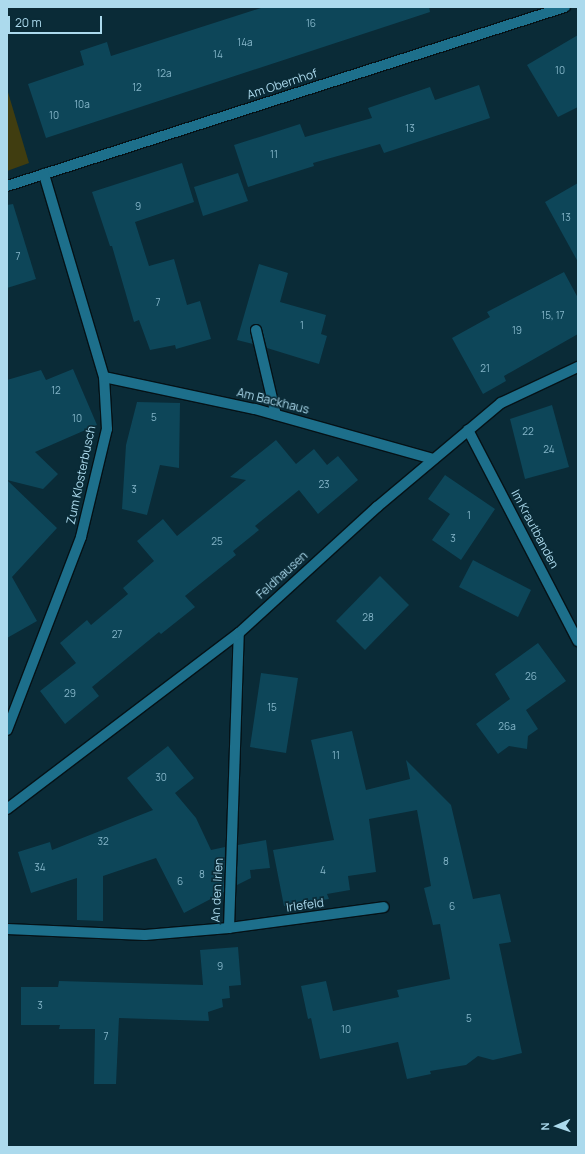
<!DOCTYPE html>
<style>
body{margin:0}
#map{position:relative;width:585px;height:1154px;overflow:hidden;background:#0a2b37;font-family:Manrope,sans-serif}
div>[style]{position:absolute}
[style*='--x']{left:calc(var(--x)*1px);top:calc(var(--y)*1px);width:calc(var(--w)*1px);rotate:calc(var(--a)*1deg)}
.green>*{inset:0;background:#403d10}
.building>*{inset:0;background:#0d4659}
.roads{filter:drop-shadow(1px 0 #051217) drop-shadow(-1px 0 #051217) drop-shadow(0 1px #051217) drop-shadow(0 -1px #051217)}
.lane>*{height:10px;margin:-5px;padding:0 5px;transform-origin:5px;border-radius:5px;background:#1d6f8b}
.street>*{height:10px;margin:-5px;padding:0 5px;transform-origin:5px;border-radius:5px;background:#1d6f8b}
span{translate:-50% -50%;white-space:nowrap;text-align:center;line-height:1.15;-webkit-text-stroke:3.5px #0a2b37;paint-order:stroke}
.number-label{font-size:10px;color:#84b5c8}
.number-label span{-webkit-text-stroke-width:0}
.street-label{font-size:12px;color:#acdaed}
.frame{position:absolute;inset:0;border:8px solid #acdaed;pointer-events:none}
.north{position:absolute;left:537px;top:1106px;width:40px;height:40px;-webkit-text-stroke:3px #0a2b37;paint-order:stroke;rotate:268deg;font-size:11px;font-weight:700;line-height:16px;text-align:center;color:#acdaed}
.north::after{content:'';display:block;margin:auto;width:14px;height:18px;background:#acdaed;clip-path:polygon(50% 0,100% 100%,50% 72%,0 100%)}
.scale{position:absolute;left:8px;top:16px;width:94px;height:18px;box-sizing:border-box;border:2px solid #acdaed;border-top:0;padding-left:5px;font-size:12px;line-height:14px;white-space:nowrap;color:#acdaed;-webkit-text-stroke:3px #0a2b37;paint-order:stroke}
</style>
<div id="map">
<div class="green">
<i style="clip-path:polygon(7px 89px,29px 163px,7px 171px)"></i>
</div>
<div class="building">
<i style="clip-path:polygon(264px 7px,429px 7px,430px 12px,46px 138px,28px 84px,84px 65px,80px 51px,107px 42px,111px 56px)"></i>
<i style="clip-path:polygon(578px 35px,578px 107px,558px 117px,527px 65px)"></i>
<i style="clip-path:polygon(479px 85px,490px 118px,384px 153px,380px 144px,313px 163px,314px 166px,248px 187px,234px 145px,300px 124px,305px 137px,372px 118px,368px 108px,430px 87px,435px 100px)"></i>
<i style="clip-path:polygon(182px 163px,194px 202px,135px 222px,149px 266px,174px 259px,187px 305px,200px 301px,211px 339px,176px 349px,175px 345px,150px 350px,139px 320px,134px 322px,112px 246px,110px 246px,92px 192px)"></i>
<i style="clip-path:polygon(238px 173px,248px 201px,203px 216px,194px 187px)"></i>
<i style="clip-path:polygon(578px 183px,578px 262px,545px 202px)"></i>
<i style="clip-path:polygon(13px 204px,36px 279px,7px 288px,7px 205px)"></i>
<i style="clip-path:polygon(259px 264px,288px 273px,280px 302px,326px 315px,321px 334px,327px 336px,319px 364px,267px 348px,262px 329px,257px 324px,252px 325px,250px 329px,253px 344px,237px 340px)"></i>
<i style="clip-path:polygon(564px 272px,578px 298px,578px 334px,504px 376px,506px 381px,483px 394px,452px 338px,490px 317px,487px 312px)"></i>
<i style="clip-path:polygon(73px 369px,97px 425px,35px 452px,58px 474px,43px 489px,7px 480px,7px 380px,41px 370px,46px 380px)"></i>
<i style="clip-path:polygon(137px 402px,180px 403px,179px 468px,160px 465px,147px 515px,122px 509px,126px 445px)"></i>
<i style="clip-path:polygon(552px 405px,569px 467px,525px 479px,510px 419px)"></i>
<i style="clip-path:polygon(276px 440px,296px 464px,314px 449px,327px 465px,338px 456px,358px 480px,318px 514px,299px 490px,255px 526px,259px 530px,233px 551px,236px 555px,185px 596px,195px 607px,161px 634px,159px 632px,92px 687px,99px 696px,65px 724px,40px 691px,76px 663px,60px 643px,87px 620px,91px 625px,128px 594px,123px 588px,154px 561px,137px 541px,163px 519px,177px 536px,246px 480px,230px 477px)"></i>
<i style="clip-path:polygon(445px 475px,495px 509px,461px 560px,432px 540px,450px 514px,428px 499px)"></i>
<i style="clip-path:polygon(7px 480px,57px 528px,12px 577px,37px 621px,7px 638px)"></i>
<i style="clip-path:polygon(473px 560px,531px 590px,518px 617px,459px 587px)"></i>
<i style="clip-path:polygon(380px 576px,409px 605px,365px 650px,336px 621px)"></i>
<i style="clip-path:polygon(538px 643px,566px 681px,526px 710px,538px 729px,528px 736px,527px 749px,509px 746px,498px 754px,476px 724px,510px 699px,495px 674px)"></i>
<i style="clip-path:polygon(261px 673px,298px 678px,286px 753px,250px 747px)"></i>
<i style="clip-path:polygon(352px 731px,366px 790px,410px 779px,406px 760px,451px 805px,473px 899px,500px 894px,511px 942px,499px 944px,522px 1053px,493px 1060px,478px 1056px,466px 1065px,430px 1071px,431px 1074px,407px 1079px,398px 1042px,320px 1059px,311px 1018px,308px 1019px,301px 986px,326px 981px,333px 1011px,399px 997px,397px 990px,450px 979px,440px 924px,433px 925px,424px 888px,431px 886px,417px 810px,369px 819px,376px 872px,348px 876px,350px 890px,327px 894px,329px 899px,284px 906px,273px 850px,334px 840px,311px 740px)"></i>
<i style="clip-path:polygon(168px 746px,194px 778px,175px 793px,196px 818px,211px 850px,225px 847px,224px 892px,184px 913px,156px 858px,103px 876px,103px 921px,77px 920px,77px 878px,31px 893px,18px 852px,50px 842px,52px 850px,153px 810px,127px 778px)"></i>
<i style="clip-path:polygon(266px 840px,270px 868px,250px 870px,251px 878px,237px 885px,238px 845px)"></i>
<i style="clip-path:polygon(238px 947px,241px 985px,229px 986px,230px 998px,222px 999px,223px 1007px,208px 1012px,209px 1021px,119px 1018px,116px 1084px,94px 1084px,95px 1029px,59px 1029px,60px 1025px,21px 1025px,21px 987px,58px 987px,59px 981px,203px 985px,200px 950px)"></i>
</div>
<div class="roads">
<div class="lane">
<i style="--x:256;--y:330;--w:87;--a:76.8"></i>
<i style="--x:468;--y:430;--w:238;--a:62.5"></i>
<i style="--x:7;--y:929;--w:138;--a:2.5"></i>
<i style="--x:145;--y:935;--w:84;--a:-4.8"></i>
<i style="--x:229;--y:928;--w:295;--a:-88.1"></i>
</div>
<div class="street">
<i style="--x:7;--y:186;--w:586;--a:-17.79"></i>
<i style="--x:104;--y:377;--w:154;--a:12"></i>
<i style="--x:255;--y:409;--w:185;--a:15.7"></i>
<i style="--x:7;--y:730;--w:207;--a:-69"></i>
<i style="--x:81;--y:537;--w:111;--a:-76.5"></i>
<i style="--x:107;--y:429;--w:52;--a:-93.3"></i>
<i style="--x:104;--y:377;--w:212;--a:-106.5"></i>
<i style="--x:7;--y:809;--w:291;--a:-37.2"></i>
<i style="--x:239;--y:633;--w:187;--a:-42.4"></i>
<i style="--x:377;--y:507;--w:162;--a:-40"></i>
<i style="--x:501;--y:403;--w:85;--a:-25.1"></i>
<i style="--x:229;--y:928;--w:156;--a:-7.7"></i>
</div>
</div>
<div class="number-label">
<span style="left:311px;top:24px">16</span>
<span style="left:245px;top:43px">14a</span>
<span style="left:218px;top:55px">14</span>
<span style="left:560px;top:71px">10</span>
<span style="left:164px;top:74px">12a</span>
<span style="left:137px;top:88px">12</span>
<span style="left:82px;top:105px">10a</span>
<span style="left:54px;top:116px">10</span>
<span style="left:410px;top:129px">13</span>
<span style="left:274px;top:155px">11</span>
<span style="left:138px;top:207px">9</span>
<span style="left:566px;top:218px">13</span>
<span style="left:18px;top:257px">7</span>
<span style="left:158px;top:303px">7</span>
<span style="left:553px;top:316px">15, 17</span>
<span style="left:302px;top:326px">1</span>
<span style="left:517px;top:331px">19</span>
<span style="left:485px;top:369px">21</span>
<span style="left:56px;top:391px">12</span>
<span style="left:154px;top:418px">5</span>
<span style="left:77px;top:419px">10</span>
<span style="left:528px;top:432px">22</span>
<span style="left:549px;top:450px">24</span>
<span style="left:324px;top:485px">23</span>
<span style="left:134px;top:490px">3</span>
<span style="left:469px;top:516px">1</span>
<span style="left:453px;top:539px">3</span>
<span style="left:217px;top:542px">25</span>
<span style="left:368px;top:618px">28</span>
<span style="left:117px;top:635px">27</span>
<span style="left:531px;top:677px">26</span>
<span style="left:70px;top:694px">29</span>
<span style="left:272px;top:708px">15</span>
<span style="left:507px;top:727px">26a</span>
<span style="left:336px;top:756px">11</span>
<span style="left:161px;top:778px">30</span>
<span style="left:103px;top:842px">32</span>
<span style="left:446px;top:862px">8</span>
<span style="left:40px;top:868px">34</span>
<span style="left:323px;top:871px">4</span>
<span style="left:202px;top:875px">8</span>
<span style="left:180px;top:882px">6</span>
<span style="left:452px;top:907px">6</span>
<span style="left:220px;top:967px">9</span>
<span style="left:40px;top:1006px">3</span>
<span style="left:469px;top:1019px">5</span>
<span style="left:346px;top:1030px">10</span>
<span style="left:106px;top:1037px">7</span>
</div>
<div class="street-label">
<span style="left:282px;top:84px;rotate:-18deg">Am Obernhof</span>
<span style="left:273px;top:401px;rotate:14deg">Am Backhaus</span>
<span style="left:81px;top:475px;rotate:-78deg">Zum Klosterbusch</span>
<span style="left:535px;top:529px;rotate:62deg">Im Krautbanden</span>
<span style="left:282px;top:575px;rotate:-42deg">Feldhausen</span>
<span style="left:217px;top:890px;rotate:-87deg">An den Irlen</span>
<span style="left:305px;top:905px;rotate:-8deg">Irlefeld</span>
</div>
<div class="frame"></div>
<div class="north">N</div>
<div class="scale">20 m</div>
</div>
